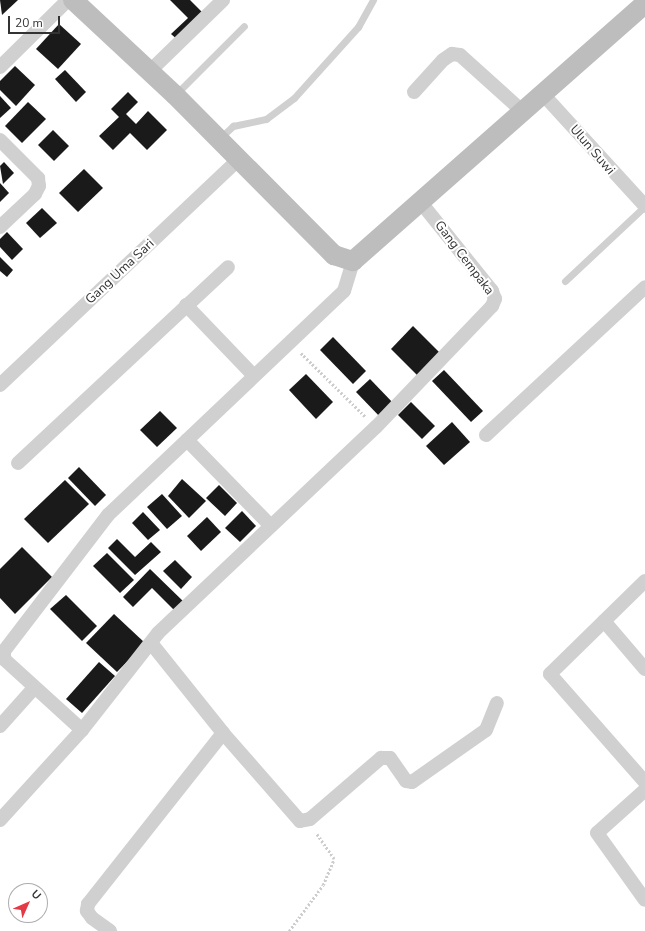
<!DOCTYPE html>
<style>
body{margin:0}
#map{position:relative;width:645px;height:931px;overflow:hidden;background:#fff;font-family:"Nunito Sans",sans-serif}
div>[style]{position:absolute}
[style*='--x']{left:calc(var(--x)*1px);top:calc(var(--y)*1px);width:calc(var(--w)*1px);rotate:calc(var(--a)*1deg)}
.building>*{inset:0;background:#1a1a1a}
.path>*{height:2.5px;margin-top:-1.25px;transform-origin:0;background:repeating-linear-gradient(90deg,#cdcdcd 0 2px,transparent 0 4px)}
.lane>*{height:7px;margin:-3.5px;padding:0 3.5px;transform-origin:3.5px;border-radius:3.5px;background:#d0d0d0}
.street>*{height:14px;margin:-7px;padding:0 7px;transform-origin:7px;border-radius:7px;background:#d0d0d0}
.secondary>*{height:20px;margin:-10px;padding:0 10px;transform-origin:10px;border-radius:10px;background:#bdbdbd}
span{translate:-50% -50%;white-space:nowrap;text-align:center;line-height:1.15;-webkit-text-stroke:4px #fff;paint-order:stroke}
.street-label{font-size:13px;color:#333}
.north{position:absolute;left:8px;top:883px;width:40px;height:40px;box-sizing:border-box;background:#fff;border:1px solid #adadad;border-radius:50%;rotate:45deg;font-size:11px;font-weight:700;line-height:16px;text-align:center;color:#333}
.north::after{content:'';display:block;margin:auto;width:14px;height:18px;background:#e63946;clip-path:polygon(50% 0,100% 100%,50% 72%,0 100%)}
.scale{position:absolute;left:8px;top:16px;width:52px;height:18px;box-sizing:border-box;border:2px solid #333;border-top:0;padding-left:5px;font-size:12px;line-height:14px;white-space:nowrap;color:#333;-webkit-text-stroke:3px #fff;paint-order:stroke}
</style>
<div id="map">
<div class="building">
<i style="clip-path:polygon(0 0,18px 0,2px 15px)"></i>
<i style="clip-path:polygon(170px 0,190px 0,205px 15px,179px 41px,171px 34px,188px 18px)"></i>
<i style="clip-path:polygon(59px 24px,81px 44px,58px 69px,36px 49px)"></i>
<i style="clip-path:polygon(15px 66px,35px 85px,16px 106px,0 90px,0 81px)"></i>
<i style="clip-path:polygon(65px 70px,86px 92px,76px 102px,55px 79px)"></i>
<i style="clip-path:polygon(128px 92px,138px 102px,126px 114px,136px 124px,148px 111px,167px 130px,147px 150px,130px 133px,113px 150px,99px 136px,119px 117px,111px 109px)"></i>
<i style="clip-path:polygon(0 96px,11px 108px,0 118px)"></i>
<i style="clip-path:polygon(28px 102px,46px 119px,22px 143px,5px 126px)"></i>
<i style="clip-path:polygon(53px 130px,69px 146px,54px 161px,38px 145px)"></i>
<i style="clip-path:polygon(4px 162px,14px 173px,3px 184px,0 166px)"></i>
<i style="clip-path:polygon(84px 169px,103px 188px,78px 212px,59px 193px)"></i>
<i style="clip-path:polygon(0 183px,9px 193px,0 202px)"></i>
<i style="clip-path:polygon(42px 208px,57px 223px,40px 238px,26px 223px)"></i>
<i style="clip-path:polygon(7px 232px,23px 249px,12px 260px,0 247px,0 239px)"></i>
<i style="clip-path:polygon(0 257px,13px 270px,7px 277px,0 271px)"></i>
<i style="clip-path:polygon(413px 326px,442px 355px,419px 377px,391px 349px)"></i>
<i style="clip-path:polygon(333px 337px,366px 371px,353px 384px,320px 350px)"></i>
<i style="clip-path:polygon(444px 370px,483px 411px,471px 422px,432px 381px)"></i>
<i style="clip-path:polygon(306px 374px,333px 402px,316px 419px,289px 390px)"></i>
<i style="clip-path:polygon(370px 379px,395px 405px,382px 419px,356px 392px)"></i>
<i style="clip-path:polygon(411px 402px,435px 426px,422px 439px,398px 415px)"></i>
<i style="clip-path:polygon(160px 411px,177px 428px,157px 447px,140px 430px)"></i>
<i style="clip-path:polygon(452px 422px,470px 442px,444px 465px,426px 446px)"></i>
<i style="clip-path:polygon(79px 467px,106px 495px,95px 506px,68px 478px)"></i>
<i style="clip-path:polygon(182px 479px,206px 501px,189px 518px,168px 496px)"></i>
<i style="clip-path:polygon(65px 480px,89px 504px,48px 543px,24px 519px)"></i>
<i style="clip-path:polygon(219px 485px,237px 503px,225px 516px,206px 498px)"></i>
<i style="clip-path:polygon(162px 494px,182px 516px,167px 529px,147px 507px)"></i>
<i style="clip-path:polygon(242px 511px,256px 526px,240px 542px,225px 528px)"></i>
<i style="clip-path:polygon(143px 512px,160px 530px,148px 540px,132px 523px)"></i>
<i style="clip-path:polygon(207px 517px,221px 532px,201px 551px,187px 536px)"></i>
<i style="clip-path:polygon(117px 539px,135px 557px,151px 542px,161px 552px,135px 575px,108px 548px)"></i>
<i style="clip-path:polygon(22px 547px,52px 577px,15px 614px,0 598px,0 569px)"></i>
<i style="clip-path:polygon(107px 553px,134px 580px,120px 593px,93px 566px)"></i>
<i style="clip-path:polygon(175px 560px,192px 577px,181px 589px,163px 571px)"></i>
<i style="clip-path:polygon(150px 569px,186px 604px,177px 613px,152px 588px,133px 607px,123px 597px)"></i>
<i style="clip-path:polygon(66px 595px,97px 626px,82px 641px,50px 609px)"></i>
<i style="clip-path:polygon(114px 614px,145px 643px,117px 672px,86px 643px)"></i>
<i style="clip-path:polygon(99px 662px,115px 676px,82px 713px,66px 699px)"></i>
</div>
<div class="path">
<i style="--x:301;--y:353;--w:91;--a:44.6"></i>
<i style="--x:289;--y:931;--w:57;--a:-53.5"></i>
<i style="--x:323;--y:885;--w:28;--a:-67"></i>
<i style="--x:334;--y:859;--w:32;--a:-125"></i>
</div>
<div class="lane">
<i style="--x:176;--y:94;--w:96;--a:-45"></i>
<i style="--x:220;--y:138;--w:18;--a:-43"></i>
<i style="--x:233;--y:126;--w:34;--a:-12"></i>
<i style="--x:266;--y:119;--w:35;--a:-37"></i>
<i style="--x:294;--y:98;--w:96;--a:-48"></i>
<i style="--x:358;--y:27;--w:31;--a:-61"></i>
<i style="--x:565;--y:281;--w:110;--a:-43.2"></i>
</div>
<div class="street">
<i style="--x:0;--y:67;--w:95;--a:-44.6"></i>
<i style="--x:150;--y:71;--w:102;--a:-44.2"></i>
<i style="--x:414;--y:92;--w:43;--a:-47.8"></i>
<i style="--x:443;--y:60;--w:11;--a:-34"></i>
<i style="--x:452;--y:54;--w:8;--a:7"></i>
<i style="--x:460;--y:55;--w:82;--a:42"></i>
<i style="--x:541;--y:92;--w:154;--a:47.6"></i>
<i style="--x:0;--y:140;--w:54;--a:45"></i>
<i style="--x:38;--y:178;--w:8;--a:83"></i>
<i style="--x:39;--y:186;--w:9;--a:117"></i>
<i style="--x:35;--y:194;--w:48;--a:136.7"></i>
<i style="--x:186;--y:305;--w:98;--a:46.2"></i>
<i style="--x:0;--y:385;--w:330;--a:-43.4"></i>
<i style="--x:486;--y:435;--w:217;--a:-42.9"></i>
<i style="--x:187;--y:440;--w:120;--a:45.7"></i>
<i style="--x:18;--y:463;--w:287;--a:-43"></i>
<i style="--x:645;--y:581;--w:133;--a:135.6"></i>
<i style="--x:550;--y:674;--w:144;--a:48.7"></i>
<i style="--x:604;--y:621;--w:63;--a:49.5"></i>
<i style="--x:151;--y:643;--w:115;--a:51.3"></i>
<i style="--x:223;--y:733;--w:117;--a:48.8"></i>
<i style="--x:300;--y:821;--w:10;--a:-11"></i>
<i style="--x:310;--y:819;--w:94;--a:-40.7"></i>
<i style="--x:381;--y:758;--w:9;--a:0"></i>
<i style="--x:390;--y:758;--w:28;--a:55"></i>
<i style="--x:406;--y:781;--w:6;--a:9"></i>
<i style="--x:412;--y:782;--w:90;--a:-35.1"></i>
<i style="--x:486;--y:730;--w:29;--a:-68"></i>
<i style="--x:0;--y:726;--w:51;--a:-48.2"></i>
<i style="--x:82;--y:730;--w:105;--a:-137.7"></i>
<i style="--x:4;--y:659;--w:8;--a:-90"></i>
<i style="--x:4;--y:651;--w:171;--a:-52.6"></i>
<i style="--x:108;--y:515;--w:325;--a:-43.5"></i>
<i style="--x:344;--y:291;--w:31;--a:-73"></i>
<i style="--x:645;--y:790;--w:64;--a:138.1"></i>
<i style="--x:597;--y:833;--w:82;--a:54.4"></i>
<i style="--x:0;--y:820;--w:122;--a:-47.7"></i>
<i style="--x:82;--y:730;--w:123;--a:-51.9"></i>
<i style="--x:158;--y:633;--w:300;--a:-43.4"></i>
<i style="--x:376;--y:427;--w:168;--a:-46.2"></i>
<i style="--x:492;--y:306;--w:8;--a:-67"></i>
<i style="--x:495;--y:299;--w:9;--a:-111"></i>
<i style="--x:492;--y:291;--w:112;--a:-128.8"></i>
<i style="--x:110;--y:931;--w:22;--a:-144"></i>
<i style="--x:92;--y:918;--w:9;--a:-126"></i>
<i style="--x:87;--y:911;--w:7;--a:-82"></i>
<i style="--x:88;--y:904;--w:218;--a:-51.7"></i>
</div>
<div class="secondary">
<i style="--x:73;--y:0;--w:139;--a:43"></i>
<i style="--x:175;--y:95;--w:226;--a:45.2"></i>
<i style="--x:334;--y:255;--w:20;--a:18"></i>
<i style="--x:353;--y:261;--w:389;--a:-41.4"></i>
</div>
<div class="street-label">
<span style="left:592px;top:150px;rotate:49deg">Ulun Suwi</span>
<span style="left:464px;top:258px;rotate:53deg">Gang Cempaka</span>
<span style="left:120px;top:272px;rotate:-43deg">Gang Uma Sari</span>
</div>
<div class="north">U</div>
<div class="scale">20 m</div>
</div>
